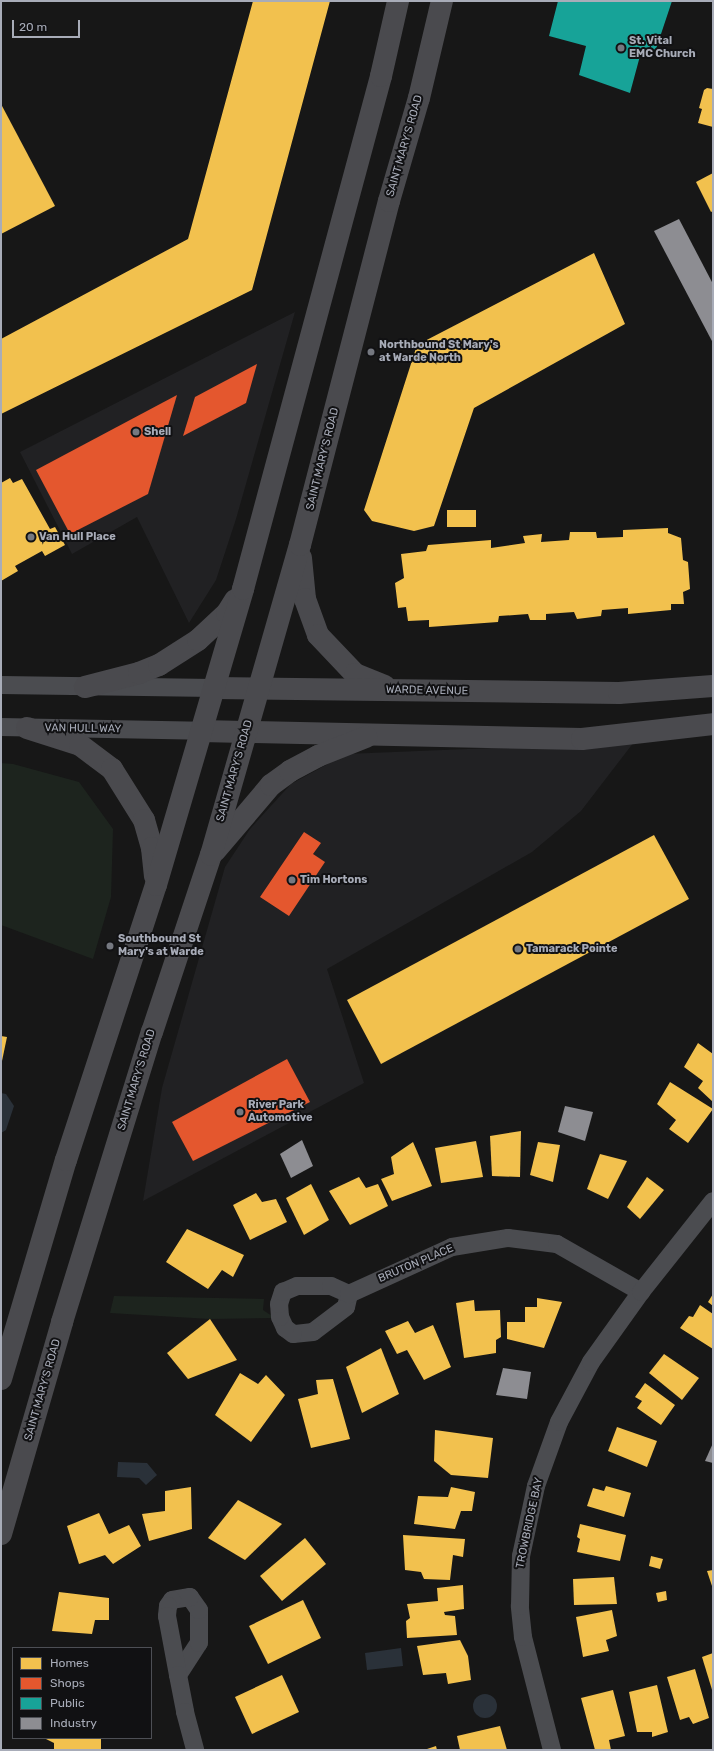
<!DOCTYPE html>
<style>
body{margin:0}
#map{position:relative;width:714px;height:1751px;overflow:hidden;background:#171717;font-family:Rubik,sans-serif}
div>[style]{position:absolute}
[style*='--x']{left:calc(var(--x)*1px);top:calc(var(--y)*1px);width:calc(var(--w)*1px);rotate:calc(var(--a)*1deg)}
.built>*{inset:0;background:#212123}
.green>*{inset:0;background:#1d241e}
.water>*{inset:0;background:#2a3139}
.round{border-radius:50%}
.homes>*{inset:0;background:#f2c14e}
.shops>*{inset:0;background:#e4572e}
.public>*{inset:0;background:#17a398}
.industry>*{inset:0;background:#8d8d92}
.street>*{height:18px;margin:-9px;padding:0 9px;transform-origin:9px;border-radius:9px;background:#4b4c50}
.secondary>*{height:22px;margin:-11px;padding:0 11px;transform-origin:11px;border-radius:11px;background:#4a4a4e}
.dots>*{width:11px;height:11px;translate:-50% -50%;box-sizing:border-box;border:2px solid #111113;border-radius:50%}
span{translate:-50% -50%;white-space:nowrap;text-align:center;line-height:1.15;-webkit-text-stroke:4px #111113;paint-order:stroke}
.poi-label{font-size:11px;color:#a8acb8;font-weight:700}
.left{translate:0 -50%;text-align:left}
.street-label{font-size:11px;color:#a8acb8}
.frame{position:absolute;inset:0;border:2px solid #a8acb8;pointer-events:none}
.legend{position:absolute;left:12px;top:1647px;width:140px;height:92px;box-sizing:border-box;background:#111113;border:1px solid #4d4f55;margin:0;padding:5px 7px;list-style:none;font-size:12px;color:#a8acb8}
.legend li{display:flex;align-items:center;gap:8px;height:20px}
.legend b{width:20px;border:1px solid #4d4f55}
.scale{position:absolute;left:12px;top:20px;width:68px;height:18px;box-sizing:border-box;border:2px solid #a8acb8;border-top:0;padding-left:5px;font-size:12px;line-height:14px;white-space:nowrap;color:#a8acb8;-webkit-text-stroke:3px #111113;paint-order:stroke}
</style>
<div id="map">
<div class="built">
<i style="clip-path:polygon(295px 312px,236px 519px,216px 580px,189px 623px,137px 517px,72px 554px,20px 452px)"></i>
<i style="clip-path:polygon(634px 742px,581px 811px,532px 852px,327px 969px,364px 1083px,143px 1201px,162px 1088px,225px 867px,250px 829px,291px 784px,346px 754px)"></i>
</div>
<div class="green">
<i style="clip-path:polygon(1px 763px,13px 764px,79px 782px,113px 829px,111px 897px,93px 959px,1px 925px)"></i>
<i style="clip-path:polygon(114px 1296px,264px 1299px,263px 1310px,275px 1318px,210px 1319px,110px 1313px)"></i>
</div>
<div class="water">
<i style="clip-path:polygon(1px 1093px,6px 1094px,14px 1106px,6px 1130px,1px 1133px)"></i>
<i style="clip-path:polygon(118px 1462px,147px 1463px,157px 1475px,146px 1485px,139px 1478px,117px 1477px)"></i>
<i style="clip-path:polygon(401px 1648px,403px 1666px,367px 1670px,365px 1653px)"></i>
<i class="round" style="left:473px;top:1694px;width:24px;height:24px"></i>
</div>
<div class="homes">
<i style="clip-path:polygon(253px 1px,330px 1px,252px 290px,1px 414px,1px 339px,188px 239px)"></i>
<i style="clip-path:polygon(707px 88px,713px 89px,713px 127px,698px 123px,702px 109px,699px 108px,704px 90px)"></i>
<i style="clip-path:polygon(1px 104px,55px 206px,1px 234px)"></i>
<i style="clip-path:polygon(713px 173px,713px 211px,711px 212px,696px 182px)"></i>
<i style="clip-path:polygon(594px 253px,625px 324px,474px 408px,434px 526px,414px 531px,372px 521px,364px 510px,417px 345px)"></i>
<i style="clip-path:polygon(10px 478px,13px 483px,22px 479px,50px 529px,55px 527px,65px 545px,45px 556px,42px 551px,15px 566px,18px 571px,1px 581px,1px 483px)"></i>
<i style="clip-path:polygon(447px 510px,476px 510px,476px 527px,447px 527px)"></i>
<i style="clip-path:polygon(668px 528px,668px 533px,681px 538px,683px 560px,688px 562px,690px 589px,683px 592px,684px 604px,671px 604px,671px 610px,628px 614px,628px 608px,602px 610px,601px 616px,577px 619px,574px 612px,546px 614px,546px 620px,530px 620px,528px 614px,499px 616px,498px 622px,429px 627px,429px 620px,408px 621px,406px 607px,398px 608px,395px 583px,404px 578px,401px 554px,426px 551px,428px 545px,491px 540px,491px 548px,525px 543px,523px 536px,542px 534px,541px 542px,569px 540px,570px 532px,596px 532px,597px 538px,623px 537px,623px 530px)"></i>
<i style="clip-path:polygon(654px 835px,689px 899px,381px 1064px,347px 1000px)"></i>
<i style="clip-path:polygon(1px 1036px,7px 1037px,2px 1061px,1px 1061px)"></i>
<i style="clip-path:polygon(698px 1043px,713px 1054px,713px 1102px,698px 1088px,703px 1081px,684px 1067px)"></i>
<i style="clip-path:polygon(670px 1082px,713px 1109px,688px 1143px,669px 1129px,676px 1120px,657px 1104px)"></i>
<i style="clip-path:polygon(521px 1131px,520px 1177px,492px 1176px,490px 1136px)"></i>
<i style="clip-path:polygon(476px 1141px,483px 1177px,441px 1183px,435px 1148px)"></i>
<i style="clip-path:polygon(413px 1142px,432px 1186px,392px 1201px,381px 1179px,394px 1174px,391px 1157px)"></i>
<i style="clip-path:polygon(538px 1142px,560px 1145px,553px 1182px,530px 1175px)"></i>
<i style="clip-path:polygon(600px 1154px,627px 1161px,608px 1199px,587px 1189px)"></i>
<i style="clip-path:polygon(359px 1177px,366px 1188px,378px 1184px,388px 1206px,350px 1225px,329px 1191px)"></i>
<i style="clip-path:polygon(647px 1177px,664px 1190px,640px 1219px,627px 1207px)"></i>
<i style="clip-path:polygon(311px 1184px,329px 1220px,304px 1235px,286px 1198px)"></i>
<i style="clip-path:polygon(256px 1193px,262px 1202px,276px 1199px,287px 1222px,250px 1240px,233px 1205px)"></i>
<i style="clip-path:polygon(187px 1229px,244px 1255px,233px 1277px,222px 1270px,208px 1289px,166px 1262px)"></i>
<i style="clip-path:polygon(713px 1294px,713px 1306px,708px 1302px)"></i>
<i style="clip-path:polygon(537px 1298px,562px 1302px,544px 1348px,507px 1339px,507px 1322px,525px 1322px,525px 1307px,537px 1307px)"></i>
<i style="clip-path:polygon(474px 1300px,475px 1311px,500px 1310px,501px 1337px,496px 1340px,496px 1353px,464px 1358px,456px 1303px)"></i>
<i style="clip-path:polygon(700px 1305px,713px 1314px,713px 1349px,680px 1328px,689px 1316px,693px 1317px)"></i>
<i style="clip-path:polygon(210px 1319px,237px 1360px,188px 1379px,167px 1353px)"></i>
<i style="clip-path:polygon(408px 1321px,415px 1333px,433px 1325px,451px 1367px,424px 1380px,407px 1350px,397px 1354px,385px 1331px)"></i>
<i style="clip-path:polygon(381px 1348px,399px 1394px,362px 1413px,346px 1367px)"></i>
<i style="clip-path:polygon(664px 1354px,699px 1378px,682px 1400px,649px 1373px)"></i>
<i style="clip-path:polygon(240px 1373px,258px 1384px,266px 1375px,285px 1395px,251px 1442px,215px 1415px)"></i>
<i style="clip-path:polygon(333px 1379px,350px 1439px,311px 1448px,298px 1399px,318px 1394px,316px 1380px)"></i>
<i style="clip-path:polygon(645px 1383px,675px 1405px,661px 1425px,637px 1408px,642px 1401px,635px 1397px)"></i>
<i style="clip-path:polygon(617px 1427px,657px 1441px,647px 1467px,608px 1451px)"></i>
<i style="clip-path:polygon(435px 1430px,493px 1438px,488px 1478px,451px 1475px,434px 1461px)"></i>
<i style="clip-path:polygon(606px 1486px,631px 1493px,624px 1517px,587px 1506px,593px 1488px,604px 1491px)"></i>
<i style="clip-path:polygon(191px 1487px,192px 1529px,149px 1541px,142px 1514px,165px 1511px,165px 1491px)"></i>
<i style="clip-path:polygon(451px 1487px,475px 1492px,472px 1511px,461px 1511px,455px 1529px,414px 1524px,418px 1496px,448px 1497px)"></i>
<i style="clip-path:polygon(238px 1500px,282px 1524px,245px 1560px,208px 1538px)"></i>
<i style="clip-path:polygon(99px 1513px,109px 1534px,129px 1525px,141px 1546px,113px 1564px,105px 1555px,79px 1564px,67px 1526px)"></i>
<i style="clip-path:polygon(580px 1524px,626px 1535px,620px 1561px,577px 1552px,580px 1539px,577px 1537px)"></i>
<i style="clip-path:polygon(403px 1535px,465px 1539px,463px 1557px,453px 1555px,450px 1580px,424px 1579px,421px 1572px,405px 1570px)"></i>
<i style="clip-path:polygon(305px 1538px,326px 1564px,282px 1601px,260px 1576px)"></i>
<i style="clip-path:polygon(651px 1556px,663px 1559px,660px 1569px,649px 1566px)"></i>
<i style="clip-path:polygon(713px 1570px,713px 1589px,707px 1571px)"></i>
<i style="clip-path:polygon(614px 1577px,617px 1604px,574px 1605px,573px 1579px)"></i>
<i style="clip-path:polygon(463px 1585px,464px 1609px,444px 1612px,445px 1615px,455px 1616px,457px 1635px,407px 1638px,406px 1621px,410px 1618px,407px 1604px,438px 1601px,437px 1588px)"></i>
<i style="clip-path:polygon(666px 1591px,667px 1600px,658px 1602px,656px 1593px)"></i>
<i style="clip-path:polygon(59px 1592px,109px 1598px,109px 1620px,95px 1620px,92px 1634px,52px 1631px)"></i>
<i style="clip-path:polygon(303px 1600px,321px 1638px,268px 1664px,249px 1626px)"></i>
<i style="clip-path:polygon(612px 1610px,617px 1636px,606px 1640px,609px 1651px,583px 1657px,576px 1617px)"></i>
<i style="clip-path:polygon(460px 1640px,468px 1656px,471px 1680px,448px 1684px,446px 1673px,423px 1675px,417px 1646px)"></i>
<i style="clip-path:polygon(713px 1653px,713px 1693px,702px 1657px)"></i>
<i style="clip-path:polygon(695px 1669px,709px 1718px,693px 1724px,689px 1717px,680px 1720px,667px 1677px)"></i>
<i style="clip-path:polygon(282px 1675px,299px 1712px,252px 1734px,235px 1697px)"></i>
<i style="clip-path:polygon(657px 1685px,668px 1732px,652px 1737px,652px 1732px,637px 1732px,629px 1692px)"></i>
<i style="clip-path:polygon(613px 1690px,625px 1736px,609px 1740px,611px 1750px,595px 1750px,581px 1698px)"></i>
<i style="clip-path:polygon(500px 1726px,507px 1750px,460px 1750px,457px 1736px)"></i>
<i style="clip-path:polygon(44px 1738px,101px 1738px,101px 1750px,54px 1750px,54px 1743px)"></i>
<i style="clip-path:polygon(436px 1746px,437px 1750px,424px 1750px)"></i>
</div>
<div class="shops">
<i style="clip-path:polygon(257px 364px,246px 403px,183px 436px,195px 397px)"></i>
<i style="clip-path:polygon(177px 395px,148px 494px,70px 534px,36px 470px)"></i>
<i style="clip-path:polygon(304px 832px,321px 843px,313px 854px,325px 862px,289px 916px,260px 897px)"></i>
<i style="clip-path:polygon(287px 1059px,310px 1102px,193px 1161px,172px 1122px)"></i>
</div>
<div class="public">
<i style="clip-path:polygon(558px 1px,672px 1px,656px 49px,640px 56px,630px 93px,579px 75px,586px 46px,549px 36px)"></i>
</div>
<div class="industry">
<i style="clip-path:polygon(679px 219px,713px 284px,713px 343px,654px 231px)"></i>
<i style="clip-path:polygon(565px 1106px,593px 1112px,585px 1141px,558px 1132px)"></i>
<i style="clip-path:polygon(302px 1140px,313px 1166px,291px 1178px,280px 1154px)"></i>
<i style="clip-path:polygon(503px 1368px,531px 1372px,527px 1399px,496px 1395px)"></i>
<i style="clip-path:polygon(713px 1443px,713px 1463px,705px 1461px)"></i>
</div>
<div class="street">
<i style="--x:1;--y:685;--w:213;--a:0.8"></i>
<i style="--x:1;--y:727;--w:200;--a:1.1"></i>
<i style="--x:349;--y:1294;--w:13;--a:103"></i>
<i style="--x:346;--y:1307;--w:41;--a:142.9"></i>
<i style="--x:313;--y:1332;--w:20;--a:174"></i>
<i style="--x:293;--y:1334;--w:10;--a:-143"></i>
<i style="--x:285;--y:1328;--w:12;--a:-114"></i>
<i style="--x:280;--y:1317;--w:13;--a:-94"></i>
<i style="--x:279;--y:1304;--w:13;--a:-72"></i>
<i style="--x:283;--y:1292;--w:15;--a:-23"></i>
<i style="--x:297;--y:1286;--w:34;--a:0"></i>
<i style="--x:331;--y:1286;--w:20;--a:24"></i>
<i style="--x:349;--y:1294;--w:113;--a:-24.5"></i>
<i style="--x:452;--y:1247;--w:57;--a:-9.1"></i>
<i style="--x:508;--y:1238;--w:49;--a:7"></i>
<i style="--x:557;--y:1244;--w:97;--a:29.7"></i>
<i style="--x:178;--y:1675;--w:38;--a:-57"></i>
<i style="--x:199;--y:1643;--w:33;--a:-90"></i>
<i style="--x:199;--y:1610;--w:16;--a:-125"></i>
<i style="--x:190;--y:1597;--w:18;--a:171"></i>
<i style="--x:172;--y:1600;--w:7;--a:124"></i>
<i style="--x:168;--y:1606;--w:10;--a:96"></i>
<i style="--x:167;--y:1616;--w:60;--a:79.4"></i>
<i style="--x:178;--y:1675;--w:38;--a:79"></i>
<i style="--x:185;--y:1712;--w:39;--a:75"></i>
<i style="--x:552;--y:1750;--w:117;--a:-104.4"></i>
<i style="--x:523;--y:1637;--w:31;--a:-96"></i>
<i style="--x:520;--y:1606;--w:50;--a:-88.9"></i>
<i style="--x:521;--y:1556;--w:72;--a:-77.9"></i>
<i style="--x:536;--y:1486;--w:68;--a:-70.2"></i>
<i style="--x:559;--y:1422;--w:68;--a:-61.9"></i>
<i style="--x:591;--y:1362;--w:86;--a:-54.5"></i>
<i style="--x:641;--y:1292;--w:116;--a:-51.6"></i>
</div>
<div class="secondary">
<i style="--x:301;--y:558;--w:41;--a:84.4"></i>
<i style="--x:305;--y:599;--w:38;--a:70"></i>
<i style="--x:318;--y:635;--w:54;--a:46.5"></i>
<i style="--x:355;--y:674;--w:32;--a:22"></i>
<i style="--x:85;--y:687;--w:56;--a:-14.5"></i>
<i style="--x:139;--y:673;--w:22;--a:-22"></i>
<i style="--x:159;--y:665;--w:46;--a:-32.7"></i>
<i style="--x:198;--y:640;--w:40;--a:-43"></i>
<i style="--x:227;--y:613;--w:15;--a:-58"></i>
<i style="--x:214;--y:688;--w:405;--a:0.7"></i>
<i style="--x:619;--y:693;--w:94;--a:-4.3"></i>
<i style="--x:27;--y:728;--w:56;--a:17.8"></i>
<i style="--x:80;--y:745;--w:40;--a:37"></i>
<i style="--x:112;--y:769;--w:60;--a:57.9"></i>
<i style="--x:144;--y:820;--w:29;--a:74"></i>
<i style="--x:152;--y:848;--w:28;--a:84"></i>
<i style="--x:201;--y:731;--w:381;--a:1.2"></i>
<i style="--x:582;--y:739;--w:132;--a:-6.5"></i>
<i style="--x:215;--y:851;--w:87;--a:-49.7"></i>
<i style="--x:271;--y:785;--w:24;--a:-36"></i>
<i style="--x:290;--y:771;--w:32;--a:-28"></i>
<i style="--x:318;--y:756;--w:52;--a:-21.6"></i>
<i style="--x:1;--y:1379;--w:228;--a:-73.5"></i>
<i style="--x:66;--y:1160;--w:289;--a:-71.9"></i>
<i style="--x:156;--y:885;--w:309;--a:-73.6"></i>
<i style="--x:243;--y:589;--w:531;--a:-74.94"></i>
<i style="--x:381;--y:76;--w:77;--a:-77.2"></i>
<i style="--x:1;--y:1534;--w:221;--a:-73.9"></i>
<i style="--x:62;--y:1322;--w:304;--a:-72.8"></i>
<i style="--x:152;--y:1032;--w:187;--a:-71.6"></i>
<i style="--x:211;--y:855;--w:323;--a:-74"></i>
<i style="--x:300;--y:545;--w:355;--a:-75.5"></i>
<i style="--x:389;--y:201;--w:107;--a:-73.8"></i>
<i style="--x:419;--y:98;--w:100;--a:-76.7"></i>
</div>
<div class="dots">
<i style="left:621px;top:48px;background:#757880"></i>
<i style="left:371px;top:352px;background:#757880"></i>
<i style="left:136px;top:432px;background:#757880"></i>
<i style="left:31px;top:537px;background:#757880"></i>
<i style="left:292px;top:880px;background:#757880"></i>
<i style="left:110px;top:946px;background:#757880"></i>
<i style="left:518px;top:949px;background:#757880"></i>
<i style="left:240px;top:1112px;background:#757880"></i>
</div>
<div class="poi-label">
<span class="left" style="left:629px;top:48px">St. Vital<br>EMC Church</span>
<span class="left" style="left:379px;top:352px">Northbound St Mary's<br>at Warde North</span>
<span class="left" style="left:144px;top:432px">Shell</span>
<span class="left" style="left:39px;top:537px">Van Hull Place</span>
<span class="left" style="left:300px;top:880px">Tim Hortons</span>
<span class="left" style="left:118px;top:946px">Southbound St<br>Mary's at Warde</span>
<span class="left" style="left:526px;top:949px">Tamarack Pointe</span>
<span class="left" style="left:248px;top:1112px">River Park<br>Automotive</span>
</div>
<div class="street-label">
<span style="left:405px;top:146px;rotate:-74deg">SAINT MARY'S ROAD</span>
<span style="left:323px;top:459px;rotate:-76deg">SAINT MARY'S ROAD</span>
<span style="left:427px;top:691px;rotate:1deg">WARDE AVENUE</span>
<span style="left:83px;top:729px;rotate:1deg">VAN HULL WAY</span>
<span style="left:235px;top:771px;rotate:-74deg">SAINT MARY'S ROAD</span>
<span style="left:137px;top:1080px;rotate:-73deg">SAINT MARY'S ROAD</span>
<span style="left:416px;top:1264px;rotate:-23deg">BRUTON PLACE</span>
<span style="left:43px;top:1390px;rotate:-74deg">SAINT MARY'S ROAD</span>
<span style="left:530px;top:1523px;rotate:-78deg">TROWBRIDGE BAY</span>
</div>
<div class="frame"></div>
<ul class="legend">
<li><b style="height:11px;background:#f2c14e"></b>Homes</li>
<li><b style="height:11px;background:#e4572e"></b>Shops</li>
<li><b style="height:11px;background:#17a398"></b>Public</li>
<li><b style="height:11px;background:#8d8d92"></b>Industry</li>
</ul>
<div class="scale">20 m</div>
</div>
